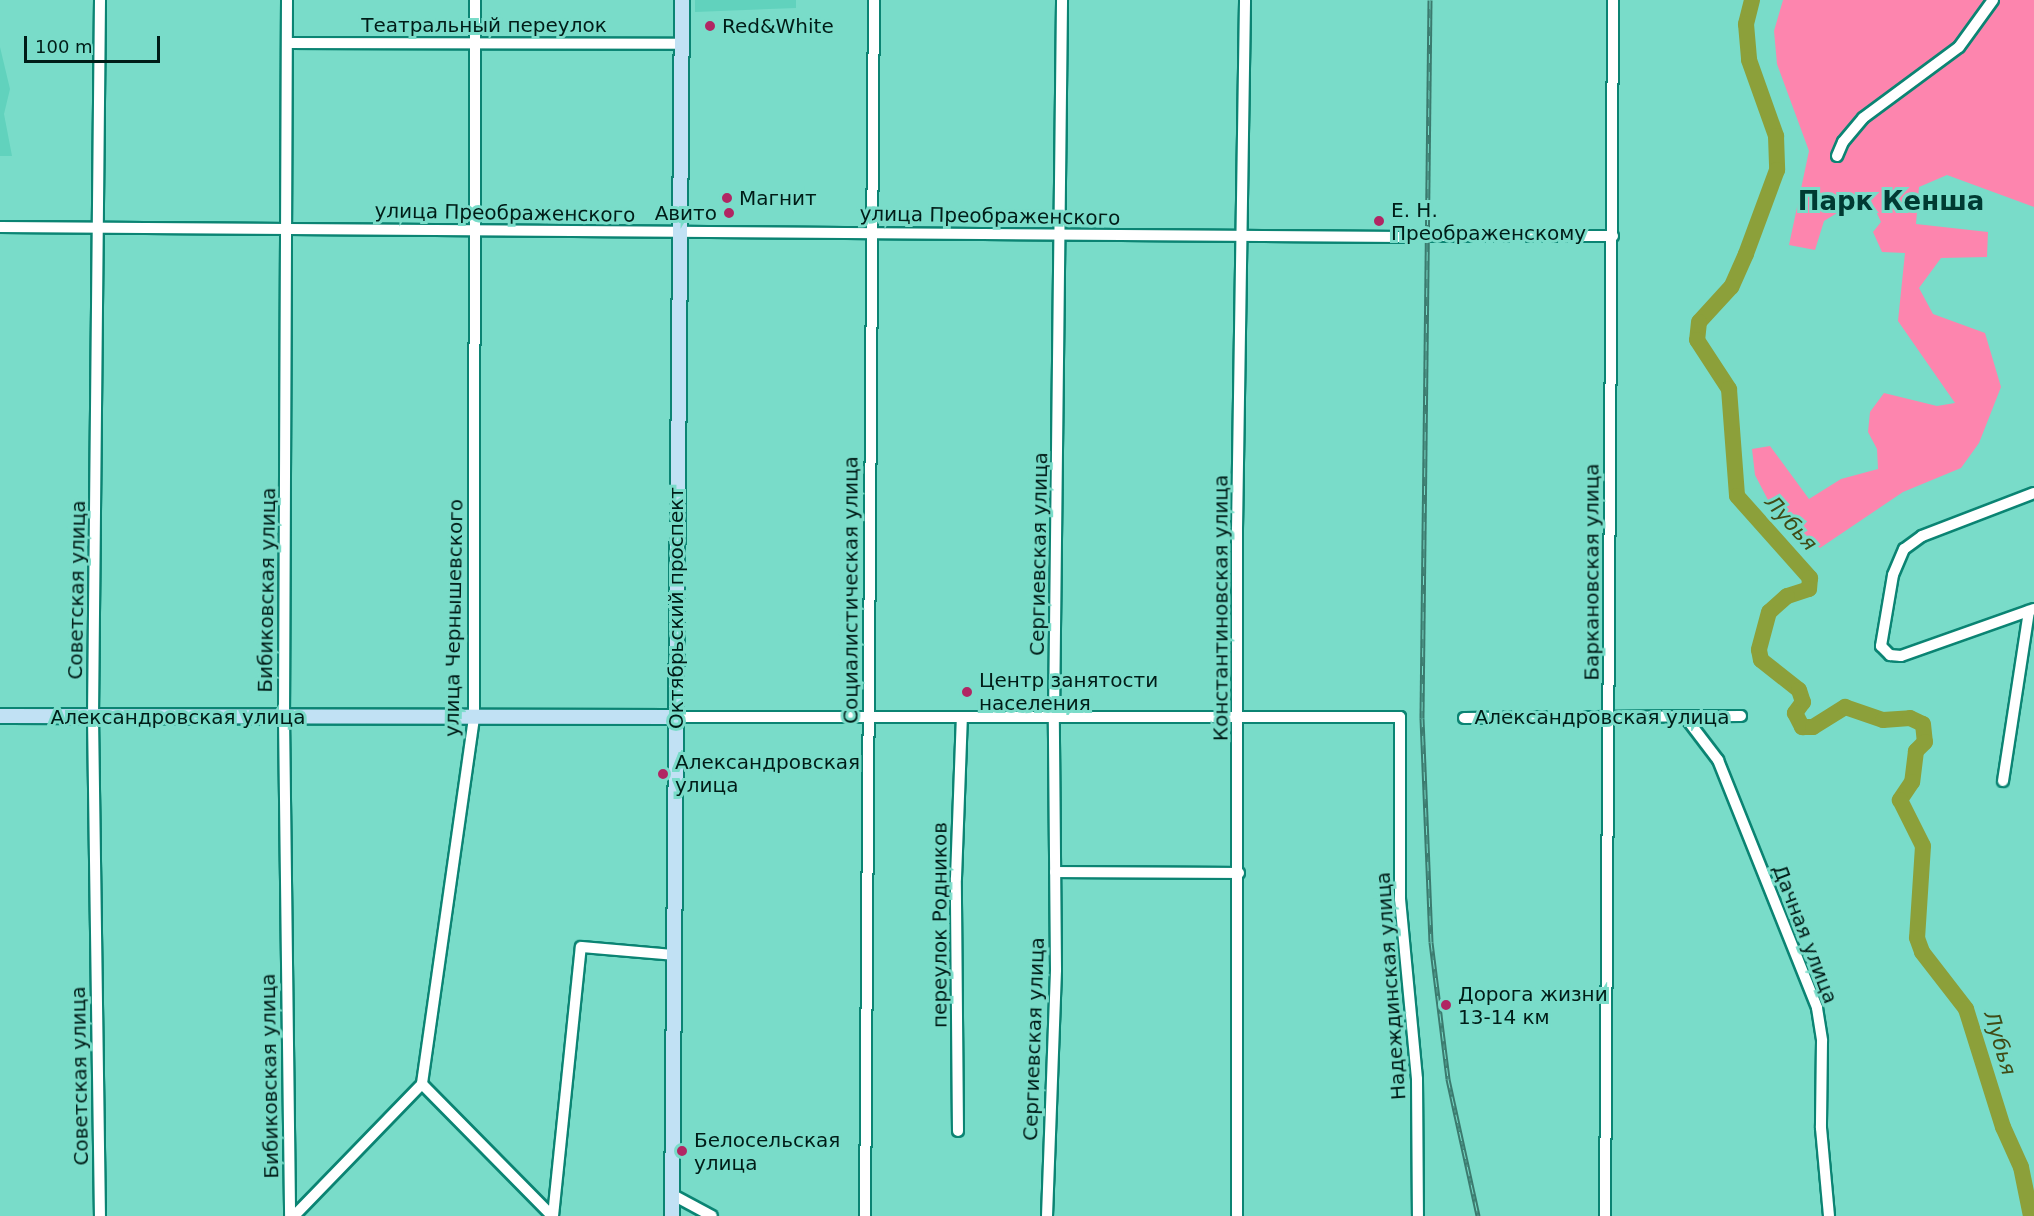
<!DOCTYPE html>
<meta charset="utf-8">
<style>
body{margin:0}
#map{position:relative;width:2034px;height:1216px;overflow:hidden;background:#79dcc9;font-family:"DejaVu Sans",sans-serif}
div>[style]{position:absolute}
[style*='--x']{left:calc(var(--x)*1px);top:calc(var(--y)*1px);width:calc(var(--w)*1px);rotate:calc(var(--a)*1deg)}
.built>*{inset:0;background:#61d2bd}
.green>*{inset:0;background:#fd85ae}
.river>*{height:16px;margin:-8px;padding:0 8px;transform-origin:8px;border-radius:8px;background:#8ca03a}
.roads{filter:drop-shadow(2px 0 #0b8473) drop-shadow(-2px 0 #0b8473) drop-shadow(0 2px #0b8473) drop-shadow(0 -2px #0b8473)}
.street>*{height:10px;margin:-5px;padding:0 5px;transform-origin:5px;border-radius:5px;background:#fff}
.secondary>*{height:14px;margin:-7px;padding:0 7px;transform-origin:7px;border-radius:7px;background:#c1e1f4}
.rail>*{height:5px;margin-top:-2.5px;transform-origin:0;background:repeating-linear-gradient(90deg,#79dcc9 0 9px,#3b7a6e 0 18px);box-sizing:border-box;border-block:2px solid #3b7a6e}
.dots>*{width:16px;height:16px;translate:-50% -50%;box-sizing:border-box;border:3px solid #79dcc9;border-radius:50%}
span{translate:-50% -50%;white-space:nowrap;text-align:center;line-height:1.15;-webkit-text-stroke:6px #79dcc9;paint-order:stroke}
.street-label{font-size:20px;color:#001d18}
.poi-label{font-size:20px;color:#001d18}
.left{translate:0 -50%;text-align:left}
.right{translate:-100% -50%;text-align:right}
.water-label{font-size:21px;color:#404b16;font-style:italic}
.district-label{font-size:26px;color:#003a32;font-weight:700}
.scale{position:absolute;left:24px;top:36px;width:136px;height:27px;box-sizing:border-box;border:3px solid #001d18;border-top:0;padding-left:8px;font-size:18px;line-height:21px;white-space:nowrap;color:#001d18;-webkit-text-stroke:4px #79dcc9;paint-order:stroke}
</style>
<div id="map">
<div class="built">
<i style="clip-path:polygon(695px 0,796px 0,796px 8px,695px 12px)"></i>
<i style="clip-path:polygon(0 47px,10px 89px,4px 114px,12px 156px,0 156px)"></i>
</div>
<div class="green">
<i style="clip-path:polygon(1783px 0,2034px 0,2034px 207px,1947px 175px,1919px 187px,1916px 224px,1988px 232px,1987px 257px,1941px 258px,1919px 288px,1933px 314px,1985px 333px,2001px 387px,1979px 443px,1961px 468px,1903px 492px,1820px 548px,1768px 500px,1755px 475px,1752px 449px,1770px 446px,1809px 499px,1841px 479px,1878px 469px,1877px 449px,1868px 432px,1870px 412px,1884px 393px,1937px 406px,1955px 403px,1898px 321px,1905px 253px,1882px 252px,1873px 232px,1881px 222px,1868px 194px,1824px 221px,1815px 250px,1789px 245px,1809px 151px,1777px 64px,1774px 31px)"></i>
</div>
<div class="river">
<i style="--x:1752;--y:0;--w:25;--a:104"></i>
<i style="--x:1746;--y:24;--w:36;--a:85"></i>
<i style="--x:1749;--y:60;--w:81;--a:70.4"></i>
<i style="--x:1776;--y:136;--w:34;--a:88"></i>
<i style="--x:1777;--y:170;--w:90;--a:110.3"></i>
<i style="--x:1746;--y:254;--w:36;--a:114"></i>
<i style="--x:1731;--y:287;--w:47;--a:132.4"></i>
<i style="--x:1699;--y:322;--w:18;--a:96"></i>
<i style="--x:1697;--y:340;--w:59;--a:56.9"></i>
<i style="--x:1729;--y:389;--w:107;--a:85.7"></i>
<i style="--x:1737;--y:496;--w:110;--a:48.3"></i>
<i style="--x:1810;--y:578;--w:11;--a:95"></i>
<i style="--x:1809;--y:589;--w:23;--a:162"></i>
<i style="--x:1787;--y:596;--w:24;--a:138"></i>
<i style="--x:1769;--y:612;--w:39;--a:105"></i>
<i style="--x:1759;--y:650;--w:10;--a:79"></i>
<i style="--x:1761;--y:660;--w:48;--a:38.3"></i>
<i style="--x:1799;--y:690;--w:13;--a:72"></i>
<i style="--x:1803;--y:702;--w:14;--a:126"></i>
<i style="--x:1795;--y:713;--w:16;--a:63"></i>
<i style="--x:1802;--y:727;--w:11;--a:0"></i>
<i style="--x:1813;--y:727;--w:38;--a:-32"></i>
<i style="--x:1845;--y:707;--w:40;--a:18.9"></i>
<i style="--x:1883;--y:720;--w:27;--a:-4"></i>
<i style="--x:1910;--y:718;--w:14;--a:25"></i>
<i style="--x:1923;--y:724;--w:18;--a:84"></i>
<i style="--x:1925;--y:742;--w:13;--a:135"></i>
<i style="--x:1916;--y:751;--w:31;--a:97"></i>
<i style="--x:1912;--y:782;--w:22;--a:124"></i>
<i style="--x:1900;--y:800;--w:51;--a:63.4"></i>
<i style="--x:1923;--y:846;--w:92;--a:93.7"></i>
<i style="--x:1917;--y:938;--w:15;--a:70"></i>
<i style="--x:1922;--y:952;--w:72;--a:52.3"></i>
<i style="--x:1966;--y:1009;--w:124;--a:72.6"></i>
<i style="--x:2003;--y:1127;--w:44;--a:65.8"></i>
<i style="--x:2021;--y:1167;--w:50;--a:78.5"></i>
</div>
<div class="roads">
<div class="street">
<i style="--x:100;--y:0;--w:717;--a:90.56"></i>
<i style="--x:93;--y:717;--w:499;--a:89.2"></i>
<i style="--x:287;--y:0;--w:717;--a:90.24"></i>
<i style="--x:284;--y:717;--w:499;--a:89.3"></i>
<i style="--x:475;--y:0;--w:718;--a:90.08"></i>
<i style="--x:474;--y:718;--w:370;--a:98.1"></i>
<i style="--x:422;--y:1084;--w:185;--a:45.4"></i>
<i style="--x:287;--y:43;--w:394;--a:0.1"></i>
<i style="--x:1837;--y:156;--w:15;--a:-67"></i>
<i style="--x:1843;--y:142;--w:31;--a:-50"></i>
<i style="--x:1863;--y:118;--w:119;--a:-36.5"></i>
<i style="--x:1959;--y:47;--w:58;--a:-54.1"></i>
<i style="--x:0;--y:227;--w:1405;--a:0.41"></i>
<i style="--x:1432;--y:236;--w:181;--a:0"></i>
<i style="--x:2034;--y:493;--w:120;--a:159"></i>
<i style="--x:1922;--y:536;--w:22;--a:144"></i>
<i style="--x:1904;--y:549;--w:28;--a:113"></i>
<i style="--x:1893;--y:575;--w:72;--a:99.6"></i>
<i style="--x:1881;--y:646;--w:13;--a:45"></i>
<i style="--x:1890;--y:655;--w:11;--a:5"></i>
<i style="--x:1901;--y:656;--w:141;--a:-19.5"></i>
<i style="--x:676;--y:717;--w:724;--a:0"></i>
<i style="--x:1400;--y:717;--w:182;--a:90"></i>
<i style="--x:1400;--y:899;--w:181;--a:84.6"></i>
<i style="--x:1417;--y:1079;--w:137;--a:89.6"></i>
<i style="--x:1464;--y:718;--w:277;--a:-0.4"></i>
<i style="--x:1686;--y:718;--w:53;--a:52.7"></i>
<i style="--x:1718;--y:760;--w:267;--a:68.2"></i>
<i style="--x:1817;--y:1008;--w:33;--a:81"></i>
<i style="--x:1822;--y:1041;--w:87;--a:90.7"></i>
<i style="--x:1821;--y:1128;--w:88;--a:84.8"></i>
<i style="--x:2003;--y:781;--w:172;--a:-81.3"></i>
<i style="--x:1055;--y:872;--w:184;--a:0.3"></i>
<i style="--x:958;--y:1131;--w:253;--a:-90.5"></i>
<i style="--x:956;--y:878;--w:160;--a:-87.9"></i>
<i style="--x:673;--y:1195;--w:44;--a:28.3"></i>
<i style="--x:294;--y:1216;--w:184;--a:-45.9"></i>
<i style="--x:553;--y:1216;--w:270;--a:-84.1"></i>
<i style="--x:581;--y:947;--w:93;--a:4.9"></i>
<i style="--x:865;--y:1216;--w:1216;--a:-89.58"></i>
<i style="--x:1047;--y:1216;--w:246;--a:-87.9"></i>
<i style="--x:1056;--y:970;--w:251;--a:-90.5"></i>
<i style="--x:1054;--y:719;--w:719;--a:-89.36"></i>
<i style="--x:1237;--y:1216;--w:687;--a:-90"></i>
<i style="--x:1237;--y:529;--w:529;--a:-89.13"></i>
<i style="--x:1605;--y:1216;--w:1216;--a:-89.62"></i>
</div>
<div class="secondary">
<i style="--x:0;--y:716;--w:676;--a:0.08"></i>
<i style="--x:672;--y:1216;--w:1216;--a:-89.53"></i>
</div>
</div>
<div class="rail">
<i style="--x:1430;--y:0;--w:718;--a:90.64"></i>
<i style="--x:1422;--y:718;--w:224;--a:87.7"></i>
<i style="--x:1431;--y:942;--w:138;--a:82.9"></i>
<i style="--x:1448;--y:1079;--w:140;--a:77.6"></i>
</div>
<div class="dots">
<i style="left:710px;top:26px;background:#b12663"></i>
<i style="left:727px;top:198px;background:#b12663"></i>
<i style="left:729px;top:213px;background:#b12663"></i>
<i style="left:1379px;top:221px;background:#b12663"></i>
<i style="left:967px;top:692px;background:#b12663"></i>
<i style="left:663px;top:774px;background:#b12663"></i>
<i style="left:1446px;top:1005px;background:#b12663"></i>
<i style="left:682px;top:1151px;background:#b12663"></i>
</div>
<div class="street-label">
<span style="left:484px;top:25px">Театральный переулок</span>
<span style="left:505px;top:213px;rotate:1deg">улица Преображенского</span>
<span style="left:990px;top:216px;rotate:1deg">улица Преображенского</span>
<span style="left:1039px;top:554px;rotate:-89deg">Сергиевская улица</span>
<span style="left:1592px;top:572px;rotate:-90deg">Баркановская улица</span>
<span style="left:77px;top:590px;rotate:-89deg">Советская улица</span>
<span style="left:267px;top:590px;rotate:-89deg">Бибиковская улица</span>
<span style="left:851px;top:590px;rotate:-90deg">Социалистическая улица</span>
<span style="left:676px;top:608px;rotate:-90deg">Октябрьский проспект</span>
<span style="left:1221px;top:608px;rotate:-90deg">Константиновская улица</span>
<span style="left:454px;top:618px;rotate:-89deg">улица Чернышевского</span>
<span style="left:178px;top:717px">Александровская улица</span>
<span style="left:1602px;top:717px">Александровская улица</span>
<span style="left:940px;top:925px;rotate:-90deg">переулок Родников</span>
<span style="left:1805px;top:934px;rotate:69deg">Дачная улица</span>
<span style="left:1391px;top:986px;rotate:-94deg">Надеждинская улица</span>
<span style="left:1034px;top:1039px;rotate:-88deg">Сергиевская улица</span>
<span style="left:80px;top:1076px;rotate:-91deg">Советская улица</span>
<span style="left:270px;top:1076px;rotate:-91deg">Бибиковская улица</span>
</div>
<div class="poi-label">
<span class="left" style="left:722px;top:26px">Red&amp;White</span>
<span class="left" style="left:739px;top:198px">Магнит</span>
<span class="left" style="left:1391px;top:222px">Е. Н.<br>Преображенскому</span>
<span class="right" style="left:717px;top:213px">Авито</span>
<span class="left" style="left:979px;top:692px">Центр занятости<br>населения</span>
<span class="left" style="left:675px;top:774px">Александровская<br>улица</span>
<span class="left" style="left:1458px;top:1006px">Дорога жизни<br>13-14 км</span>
<span class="left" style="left:694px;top:1152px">Белосельская<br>улица</span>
</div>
<div class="water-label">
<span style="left:1791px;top:523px;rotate:48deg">Лубья</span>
<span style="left:2000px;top:1043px;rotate:73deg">Лубья</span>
</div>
<div class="district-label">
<span style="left:1891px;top:202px">Парк Кенша</span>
</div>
<div class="scale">100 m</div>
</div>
